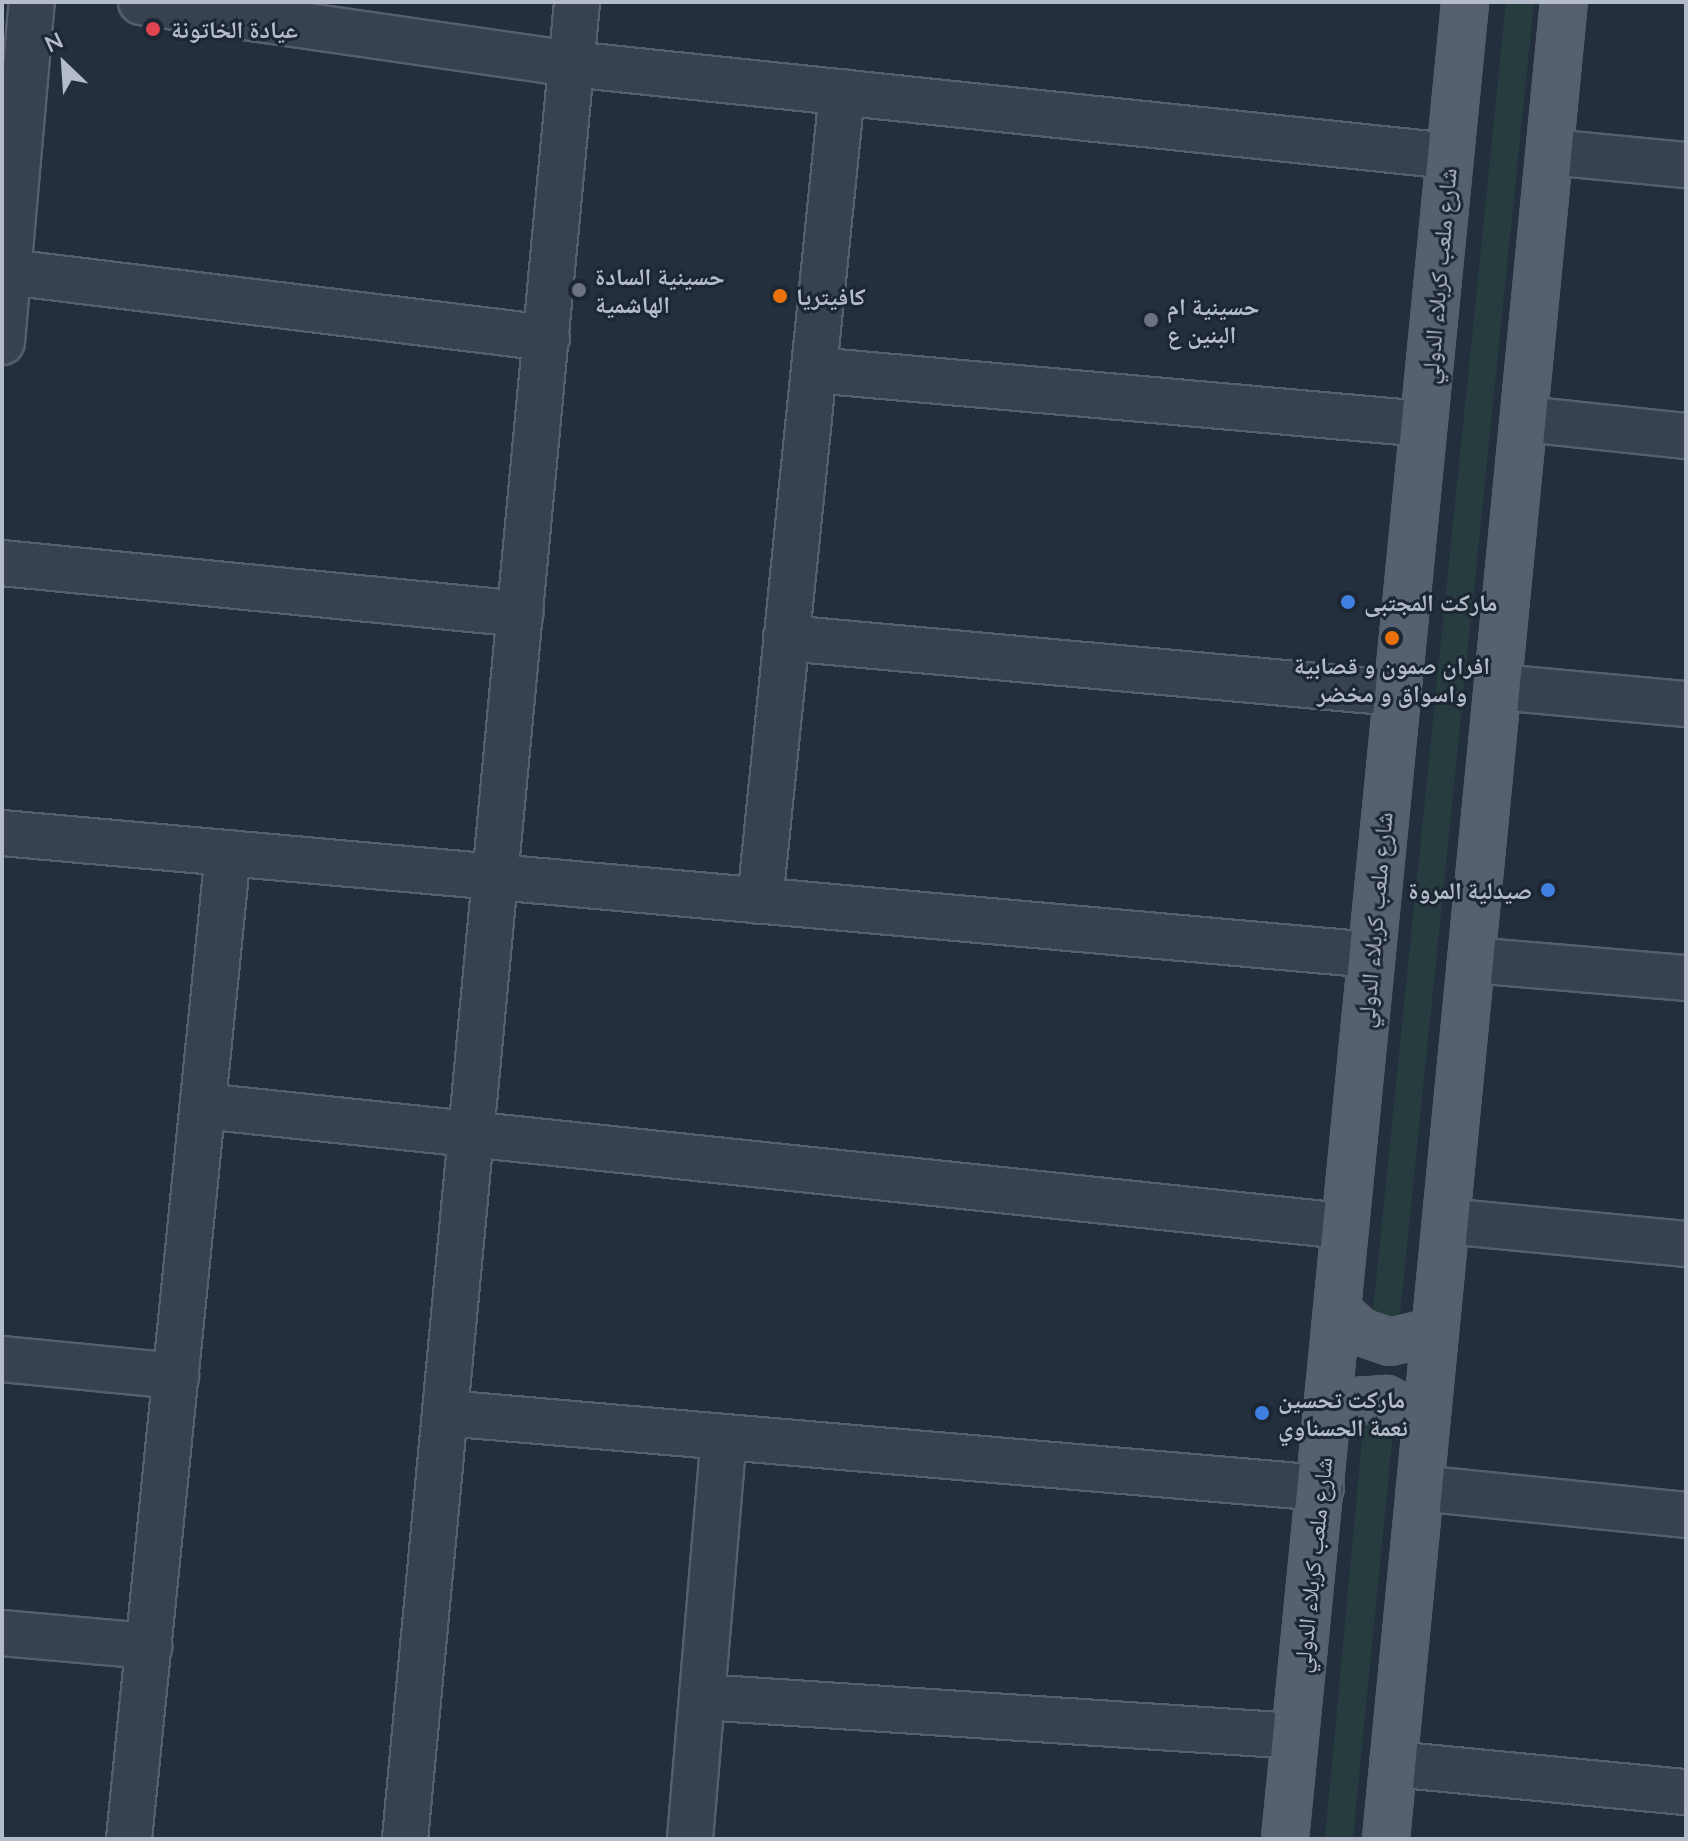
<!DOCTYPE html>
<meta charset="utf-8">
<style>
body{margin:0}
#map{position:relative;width:1688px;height:1841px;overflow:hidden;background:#242f3e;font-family:Lato,"Noto Naskh Arabic",sans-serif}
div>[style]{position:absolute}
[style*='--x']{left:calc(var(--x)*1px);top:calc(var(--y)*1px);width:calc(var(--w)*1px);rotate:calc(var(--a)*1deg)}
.green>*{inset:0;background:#263c3f}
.roads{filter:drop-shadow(2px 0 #565f6c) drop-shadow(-2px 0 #565f6c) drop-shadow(0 2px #565f6c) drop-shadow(0 -2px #565f6c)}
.minor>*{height:44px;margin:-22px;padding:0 22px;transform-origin:22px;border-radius:22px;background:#38414e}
.major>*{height:44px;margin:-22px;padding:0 22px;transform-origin:22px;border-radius:22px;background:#56606e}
.dots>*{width:22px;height:22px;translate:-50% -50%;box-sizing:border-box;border:4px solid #1d2633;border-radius:50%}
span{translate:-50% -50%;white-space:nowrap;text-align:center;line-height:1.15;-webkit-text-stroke:6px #1d2633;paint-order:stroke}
.poi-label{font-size:24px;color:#b4bcc9;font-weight:700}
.left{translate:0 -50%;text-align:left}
.right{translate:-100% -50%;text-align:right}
.street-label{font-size:24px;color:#b4bcc9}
.frame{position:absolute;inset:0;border:4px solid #b4bcc9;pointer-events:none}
.north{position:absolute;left:24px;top:24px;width:80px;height:80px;-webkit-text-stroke:6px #1d2633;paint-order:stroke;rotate:335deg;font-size:22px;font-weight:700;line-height:32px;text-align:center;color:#b4bcc9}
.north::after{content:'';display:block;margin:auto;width:28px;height:36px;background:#b4bcc9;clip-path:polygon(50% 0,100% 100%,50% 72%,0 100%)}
</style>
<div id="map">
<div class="green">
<i style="clip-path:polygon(1506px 2px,1534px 2px,1399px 1324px,1372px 1320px)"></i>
<i style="clip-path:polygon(1366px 1396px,1396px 1401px,1353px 1839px,1325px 1839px)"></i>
</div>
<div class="roads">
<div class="minor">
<i style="--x:141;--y:2;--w:434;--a:8.2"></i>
<i style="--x:571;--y:64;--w:883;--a:5.98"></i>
<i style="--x:1550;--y:152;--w:137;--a:5.5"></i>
<i style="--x:9;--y:272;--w:542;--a:6.99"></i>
<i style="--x:2;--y:342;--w:341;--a:-85"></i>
<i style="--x:814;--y:370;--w:612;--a:5.06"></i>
<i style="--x:1524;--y:419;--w:163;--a:6"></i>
<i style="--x:2;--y:563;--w:521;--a:5.61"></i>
<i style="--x:786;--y:638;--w:611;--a:5.16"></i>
<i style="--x:1498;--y:687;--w:189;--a:5.2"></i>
<i style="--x:2;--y:833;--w:1375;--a:5.09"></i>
<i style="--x:760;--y:901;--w:813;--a:-84.21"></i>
<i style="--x:1471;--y:960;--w:216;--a:4.8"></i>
<i style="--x:203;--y:1106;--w:1146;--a:6.01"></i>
<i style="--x:1446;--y:1221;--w:241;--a:5.5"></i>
<i style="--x:2;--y:1359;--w:175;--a:5.6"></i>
<i style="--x:445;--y:1413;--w:879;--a:4.89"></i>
<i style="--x:1420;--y:1488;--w:267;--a:5.8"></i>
<i style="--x:2;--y:1633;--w:148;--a:5.1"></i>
<i style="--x:702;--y:1697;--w:594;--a:3.76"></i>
<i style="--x:1393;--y:1764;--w:294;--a:5.5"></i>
<i style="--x:129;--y:1839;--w:991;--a:-84.27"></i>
<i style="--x:405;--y:1839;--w:1845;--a:-84.65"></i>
<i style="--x:690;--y:1839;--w:403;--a:-85.2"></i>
</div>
<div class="major">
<i style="--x:1337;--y:1311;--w:32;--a:41"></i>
<i style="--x:1361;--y:1332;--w:31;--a:19"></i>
<i style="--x:1390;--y:1342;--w:46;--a:-13.7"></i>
<i style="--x:1326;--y:1415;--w:32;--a:-26"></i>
<i style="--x:1355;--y:1401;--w:31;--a:-4"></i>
<i style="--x:1386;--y:1399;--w:45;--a:27.7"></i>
<i style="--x:1285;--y:1839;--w:1846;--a:-84.4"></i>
<i style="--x:1386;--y:1839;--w:1846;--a:-84.47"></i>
</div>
</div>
<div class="dots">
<i style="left:153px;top:29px;background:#e0444e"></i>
<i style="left:579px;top:290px;background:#6b7280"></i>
<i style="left:780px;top:296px;background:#e8710a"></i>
<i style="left:1151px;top:320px;background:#6b7280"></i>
<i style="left:1348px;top:602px;background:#3f7fe0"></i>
<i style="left:1392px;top:638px;background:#e8710a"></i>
<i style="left:1548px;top:890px;background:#3f7fe0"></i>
<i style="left:1262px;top:1413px;background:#3f7fe0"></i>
</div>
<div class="poi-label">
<span class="left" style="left:171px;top:29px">عيادة الخاتونة</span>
<span class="left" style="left:595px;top:290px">حسينية السادة<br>الهاشمية</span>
<span class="left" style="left:796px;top:296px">كافيتريا</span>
<span class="left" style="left:1167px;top:320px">حسينية ام<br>البنين ع</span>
<span class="left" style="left:1364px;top:602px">ماركت المجتبى</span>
<span style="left:1392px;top:679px">افران صمون و قصابية<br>واسواق و مخضر</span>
<span class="right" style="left:1532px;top:890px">صيدلية المروة</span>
<span class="left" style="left:1278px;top:1413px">ماركت تحسين<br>نعمة الحسناوي</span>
</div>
<div class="street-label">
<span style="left:1438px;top:276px;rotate:-85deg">شارع ملعب كربلاء الدولي</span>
<span style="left:1374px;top:920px;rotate:-85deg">شارع ملعب كربلاء الدولي</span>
<span style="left:1312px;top:1565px;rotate:-84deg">شارع ملعب كربلاء الدولي</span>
</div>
<div class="frame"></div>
<div class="north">N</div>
</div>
